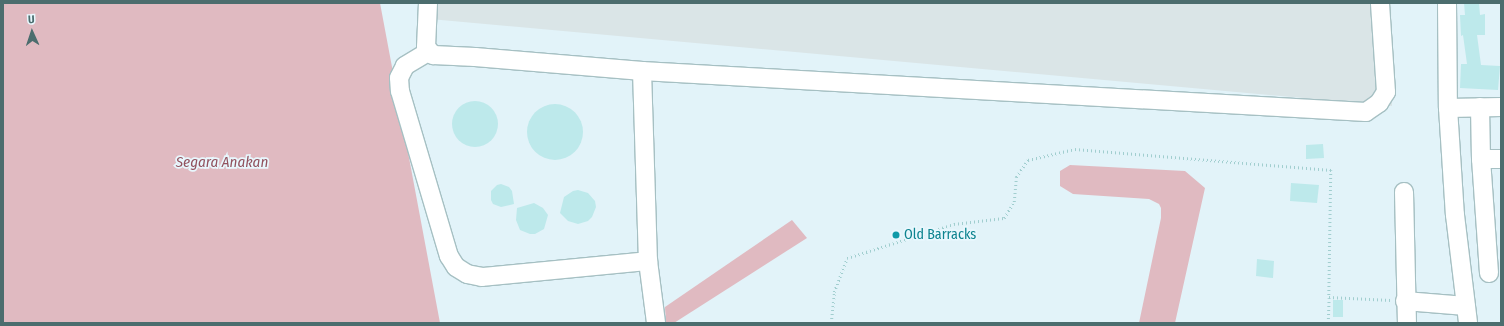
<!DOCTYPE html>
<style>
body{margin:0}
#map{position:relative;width:1504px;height:326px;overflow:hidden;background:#e2f3f9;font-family:"Fira Sans Condensed",sans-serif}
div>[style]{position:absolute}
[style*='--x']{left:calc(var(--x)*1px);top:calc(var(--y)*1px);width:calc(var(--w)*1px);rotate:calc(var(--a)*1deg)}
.industrial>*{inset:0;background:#dae5e7}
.water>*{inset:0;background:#e0bac1}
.building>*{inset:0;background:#bde9eb}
.round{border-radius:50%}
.path>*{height:2.5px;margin-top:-1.25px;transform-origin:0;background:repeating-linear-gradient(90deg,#a1cecf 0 1px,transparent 0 4px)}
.roads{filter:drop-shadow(1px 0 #a6c0c3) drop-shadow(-1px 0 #a6c0c3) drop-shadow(0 1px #a6c0c3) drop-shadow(0 -1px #a6c0c3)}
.minor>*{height:18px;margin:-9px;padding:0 9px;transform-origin:9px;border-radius:9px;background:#fff}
.dots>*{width:11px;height:11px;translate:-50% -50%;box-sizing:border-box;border:2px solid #e8f7fd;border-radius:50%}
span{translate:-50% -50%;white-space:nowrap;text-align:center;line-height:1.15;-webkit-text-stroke:3.5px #e8f7fd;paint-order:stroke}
.culture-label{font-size:14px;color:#0d838f}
.left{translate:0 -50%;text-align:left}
.water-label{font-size:15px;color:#92525e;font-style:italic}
.frame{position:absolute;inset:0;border:4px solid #4c6d6e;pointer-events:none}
.north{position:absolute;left:12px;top:12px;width:40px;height:40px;-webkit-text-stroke:3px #e8f7fd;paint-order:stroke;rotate:357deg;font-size:11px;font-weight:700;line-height:16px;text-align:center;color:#4c6d6e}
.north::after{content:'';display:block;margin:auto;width:14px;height:18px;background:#4c6d6e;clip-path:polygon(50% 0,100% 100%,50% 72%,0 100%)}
</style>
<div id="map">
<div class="industrial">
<i style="clip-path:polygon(430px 3px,1391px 3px,1392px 106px,430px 19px)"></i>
</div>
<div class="water">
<i style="clip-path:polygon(3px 3px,380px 3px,440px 323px,3px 323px)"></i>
<i style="clip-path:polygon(1070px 165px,1185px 171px,1205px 188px,1175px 323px,1139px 323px,1161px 218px,1161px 208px,1159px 204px,1149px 199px,1073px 194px,1060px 186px,1060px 171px)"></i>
<i style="clip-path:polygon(792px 220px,807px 238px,674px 323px,666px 323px,665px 307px)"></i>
</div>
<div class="building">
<i style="clip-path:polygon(1464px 3px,1479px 3px,1480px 15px,1485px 14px,1485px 35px,1477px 35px,1481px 65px,1500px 66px,1498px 90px,1460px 88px,1461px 64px,1467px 64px,1463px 35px,1461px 36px,1460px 15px,1465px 15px)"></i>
<i class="round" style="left:452px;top:101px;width:46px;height:46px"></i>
<i class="round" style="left:527px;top:104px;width:56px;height:56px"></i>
<i style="clip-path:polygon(1323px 144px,1324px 158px,1306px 159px,1306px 145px)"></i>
<i style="clip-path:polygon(1291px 183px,1319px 185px,1317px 203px,1290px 201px)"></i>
<i style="clip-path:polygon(501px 184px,509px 187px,512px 191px,514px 204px,501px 207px,493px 204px,491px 200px,491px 191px,497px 185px)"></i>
<i style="clip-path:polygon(578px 190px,588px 193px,595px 201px,596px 207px,592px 217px,588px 221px,578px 224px,568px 221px,560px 213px,564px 197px,573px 191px)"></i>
<i style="clip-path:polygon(534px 203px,543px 208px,548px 215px,544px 229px,535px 234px,530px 234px,520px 230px,516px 220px,517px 208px)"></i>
<i style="clip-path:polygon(1257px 259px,1274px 261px,1273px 278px,1256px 276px)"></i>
<i style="clip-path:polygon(1333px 300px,1343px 300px,1343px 317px,1333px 317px)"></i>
</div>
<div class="path">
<i style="--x:831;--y:323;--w:31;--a:-84"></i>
<i style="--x:834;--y:292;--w:36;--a:-69"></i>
<i style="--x:847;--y:258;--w:112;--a:-17.6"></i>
<i style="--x:954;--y:224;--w:50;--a:-6.8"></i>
<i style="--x:1004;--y:218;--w:19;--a:-58"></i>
<i style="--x:1014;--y:202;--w:25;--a:-85"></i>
<i style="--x:1016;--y:177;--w:21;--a:-55"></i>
<i style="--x:1028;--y:160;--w:48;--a:-13.2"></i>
<i style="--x:1075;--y:149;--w:257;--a:4.7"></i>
<i style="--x:1331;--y:170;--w:127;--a:90.9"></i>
<i style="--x:1329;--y:297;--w:62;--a:2.8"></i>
<i style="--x:1328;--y:323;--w:25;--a:-88"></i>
</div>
<div class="roads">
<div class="minor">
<i style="--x:428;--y:3;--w:44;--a:92.6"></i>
<i style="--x:426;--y:47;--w:11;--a:49"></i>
<i style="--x:433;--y:55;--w:42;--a:2.7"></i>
<i style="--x:475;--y:57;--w:168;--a:4.8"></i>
<i style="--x:642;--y:71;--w:725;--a:3.24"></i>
<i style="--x:1366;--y:112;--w:16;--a:-35"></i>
<i style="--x:1379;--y:103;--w:13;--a:-58"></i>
<i style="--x:1386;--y:92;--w:89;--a:-93.9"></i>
<i style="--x:1447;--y:3;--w:105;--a:89.5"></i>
<i style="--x:1448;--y:108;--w:107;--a:86.3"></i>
<i style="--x:1455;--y:215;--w:109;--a:83.1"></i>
<i style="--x:428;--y:52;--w:27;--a:149"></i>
<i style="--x:405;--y:66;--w:13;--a:117"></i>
<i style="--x:399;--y:78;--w:13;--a:86"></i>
<i style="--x:400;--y:91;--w:172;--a:73.5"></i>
<i style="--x:449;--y:256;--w:13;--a:58"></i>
<i style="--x:456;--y:267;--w:13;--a:32"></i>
<i style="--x:467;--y:274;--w:15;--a:11"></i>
<i style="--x:482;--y:277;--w:167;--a:-5.5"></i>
<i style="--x:642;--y:71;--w:190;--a:88.2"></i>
<i style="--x:648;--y:261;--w:63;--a:82.6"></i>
<i style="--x:1480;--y:107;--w:52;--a:88.9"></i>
<i style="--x:1448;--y:108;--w:53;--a:-1.1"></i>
<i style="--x:1404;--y:192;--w:131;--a:88.7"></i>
<i style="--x:1489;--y:273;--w:114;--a:-94"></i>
<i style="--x:1481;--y:159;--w:20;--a:0"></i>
<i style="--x:1405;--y:301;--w:61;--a:4.7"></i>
</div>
</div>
<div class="dots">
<i style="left:896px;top:235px;background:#0f9aa8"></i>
</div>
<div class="culture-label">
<span class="left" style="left:904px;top:235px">Old Barracks</span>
</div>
<div class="water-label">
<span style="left:222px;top:163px">Segara Anakan</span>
</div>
<div class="frame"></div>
<div class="north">U</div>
</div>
